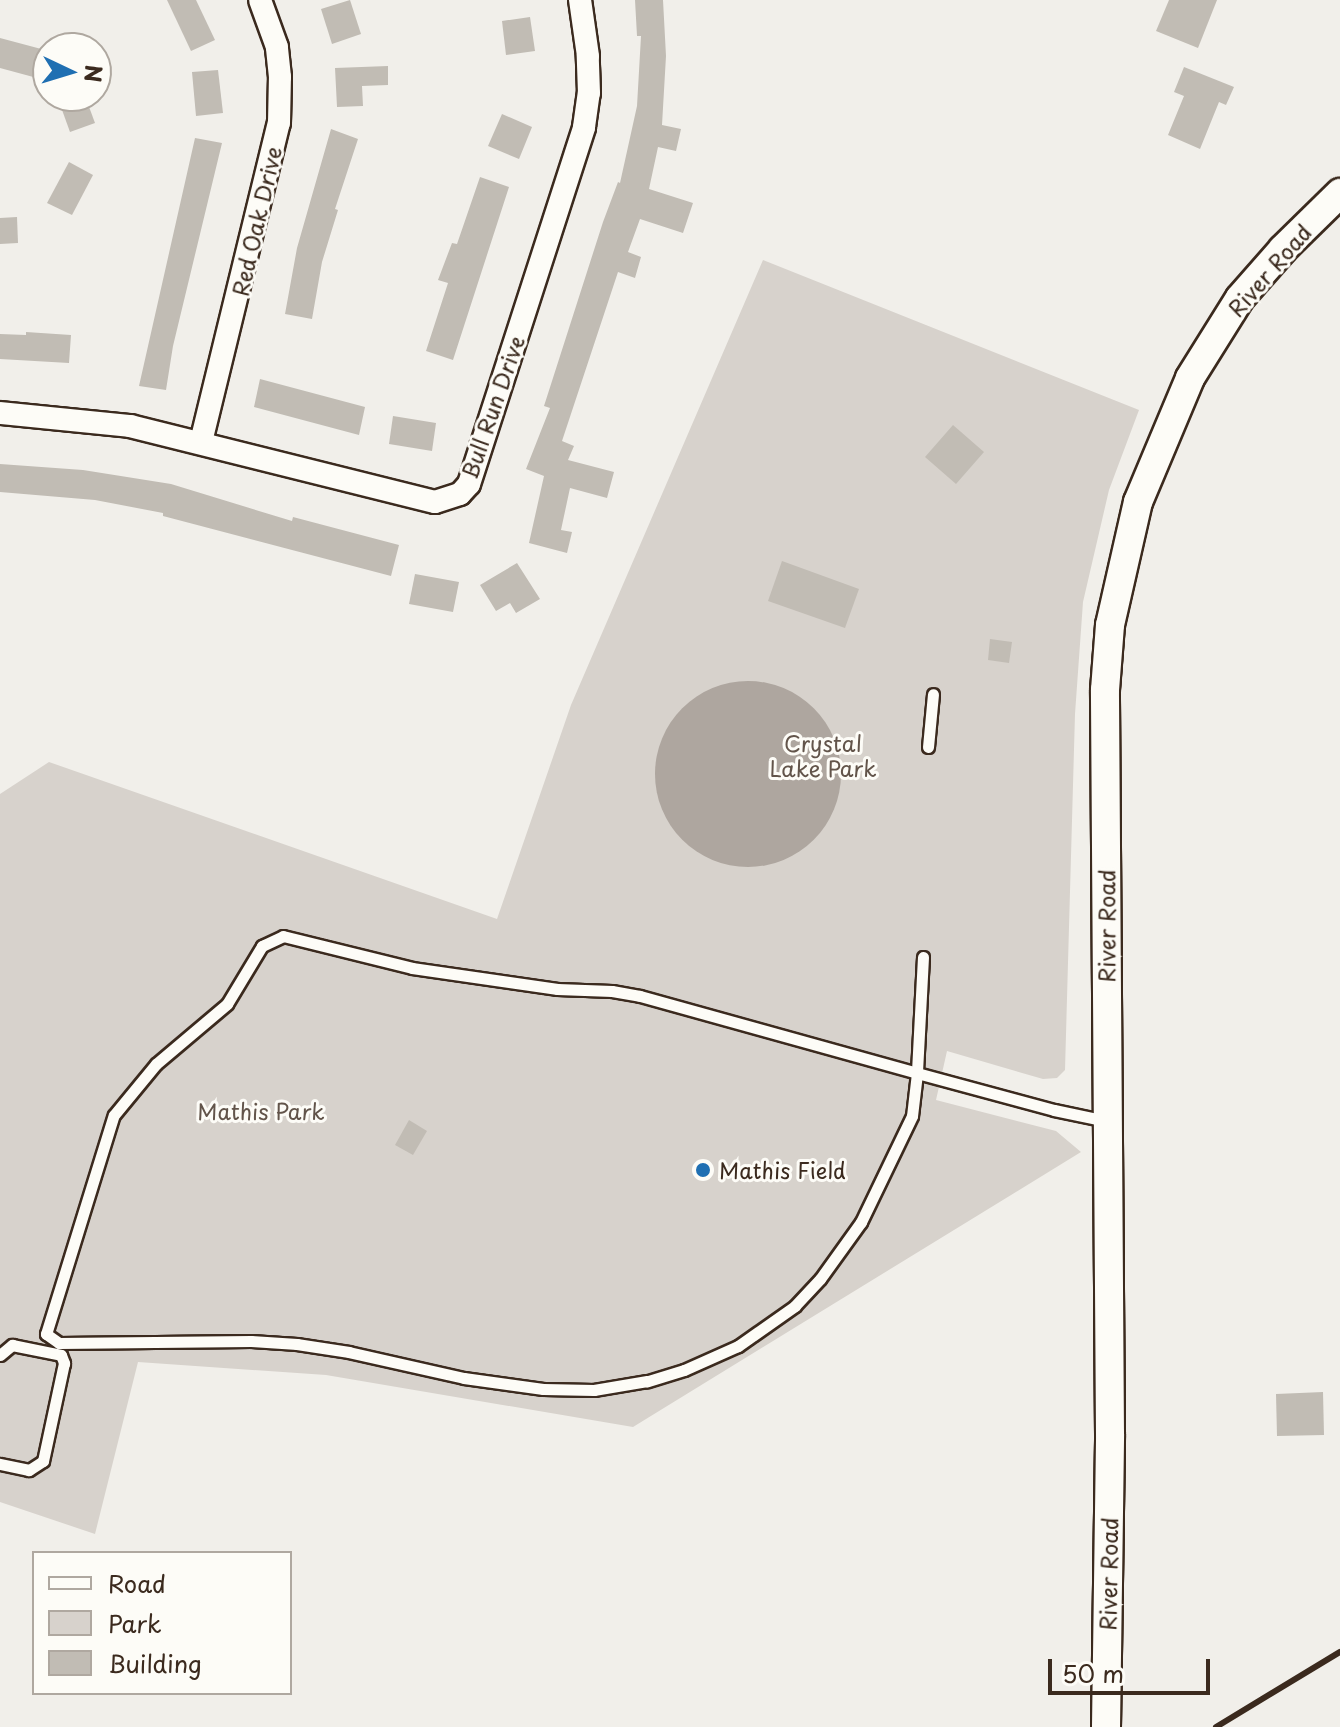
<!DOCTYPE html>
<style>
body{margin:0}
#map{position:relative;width:1340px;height:1727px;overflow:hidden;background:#f1efea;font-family:"Playpen Sans",sans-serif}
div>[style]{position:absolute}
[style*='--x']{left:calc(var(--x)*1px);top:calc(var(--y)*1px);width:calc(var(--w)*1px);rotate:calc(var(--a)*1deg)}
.green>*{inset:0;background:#d7d2cc}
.water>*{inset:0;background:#aea69f}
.round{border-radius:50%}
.building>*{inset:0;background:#c1bcb4}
.roads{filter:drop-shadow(2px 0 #3b2a1e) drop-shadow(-2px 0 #3b2a1e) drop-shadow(0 2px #3b2a1e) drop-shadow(0 -2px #3b2a1e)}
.service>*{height:11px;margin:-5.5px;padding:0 5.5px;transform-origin:5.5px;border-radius:5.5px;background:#fdfcf7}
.minor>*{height:22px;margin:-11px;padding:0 11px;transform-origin:11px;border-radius:11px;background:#fdfcf7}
.tertiary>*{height:28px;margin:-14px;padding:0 14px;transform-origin:14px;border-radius:14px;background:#fdfcf7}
.rail>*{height:6px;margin:-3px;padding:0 3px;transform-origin:3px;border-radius:3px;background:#3b2a1e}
.dots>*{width:22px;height:22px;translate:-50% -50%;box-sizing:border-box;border:4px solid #fdfcf7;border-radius:50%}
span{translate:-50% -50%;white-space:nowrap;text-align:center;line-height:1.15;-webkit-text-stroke:6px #fdfcf7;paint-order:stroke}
.street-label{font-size:22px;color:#3b2a1e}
.park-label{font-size:22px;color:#62544a}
.poi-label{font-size:22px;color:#3b2a1e}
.left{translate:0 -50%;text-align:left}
.legend{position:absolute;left:32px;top:1551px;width:260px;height:144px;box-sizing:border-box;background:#fdfcf7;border:2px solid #afa8a0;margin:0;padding:10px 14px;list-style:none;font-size:24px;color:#3b2a1e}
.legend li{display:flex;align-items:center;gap:16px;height:40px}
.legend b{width:40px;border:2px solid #afa8a0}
.north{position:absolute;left:32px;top:32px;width:80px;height:80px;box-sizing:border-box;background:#fdfcf7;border:2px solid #afa8a0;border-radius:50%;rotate:94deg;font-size:22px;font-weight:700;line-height:32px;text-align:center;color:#3b2a1e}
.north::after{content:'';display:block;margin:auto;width:28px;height:36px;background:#1f6fb2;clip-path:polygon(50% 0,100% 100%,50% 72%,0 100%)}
.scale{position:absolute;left:1048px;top:1659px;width:162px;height:36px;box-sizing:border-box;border:4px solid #3b2a1e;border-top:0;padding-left:10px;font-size:24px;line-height:28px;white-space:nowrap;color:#3b2a1e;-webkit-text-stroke:6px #fdfcf7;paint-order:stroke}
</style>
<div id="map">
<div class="green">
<i style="clip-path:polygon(763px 260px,1139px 410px,1109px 490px,1083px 602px,1075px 714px,1065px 1070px,1057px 1078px,1043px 1079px,947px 1051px,936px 1100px,1056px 1131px,1081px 1152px,633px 1427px,326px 1375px,138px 1362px,95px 1534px,0 1502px,0 794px,49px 762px,497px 919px,571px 705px)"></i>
</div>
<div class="water">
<i class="round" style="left:655px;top:681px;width:186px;height:186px"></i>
</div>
<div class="building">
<i style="clip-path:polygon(167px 0,196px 0,215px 40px,191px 51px)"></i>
<i style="clip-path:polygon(350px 0,361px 34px,332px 44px,321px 9px)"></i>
<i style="clip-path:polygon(635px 0,663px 0,666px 56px,662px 125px,681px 129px,676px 151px,658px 147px,649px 189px,693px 203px,683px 233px,640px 219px,628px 252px,641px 257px,635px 278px,618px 272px,562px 441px,574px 446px,568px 460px,614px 472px,607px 498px,570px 488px,561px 530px,572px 532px,567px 553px,529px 543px,544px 476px,526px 469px,550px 408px,544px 406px,603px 222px,618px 182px,620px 183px,637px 106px,641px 36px,637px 36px)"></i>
<i style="clip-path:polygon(1169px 0,1217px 0,1198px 48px,1156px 31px)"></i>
<i style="clip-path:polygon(530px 17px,535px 51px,506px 55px,502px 21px)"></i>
<i style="clip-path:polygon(0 38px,45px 50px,37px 78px,0 68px)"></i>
<i style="clip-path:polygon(388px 66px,388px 85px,362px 86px,363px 106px,337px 107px,335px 68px)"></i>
<i style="clip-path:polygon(1184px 67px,1234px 87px,1226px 105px,1219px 102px,1200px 149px,1168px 135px,1184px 96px,1174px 92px)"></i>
<i style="clip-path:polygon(218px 70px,223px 113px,196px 116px,192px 72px)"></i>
<i style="clip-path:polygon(57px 96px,85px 96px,95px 123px,70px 132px)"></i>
<i style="clip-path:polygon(502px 114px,532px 127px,519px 159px,488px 146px)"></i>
<i style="clip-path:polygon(331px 129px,358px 139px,335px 209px,338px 210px,322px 262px,312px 319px,285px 314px,297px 248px)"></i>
<i style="clip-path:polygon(195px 138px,222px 143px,173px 346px,166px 390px,139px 386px)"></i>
<i style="clip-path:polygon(69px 162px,93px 175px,72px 215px,47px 203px)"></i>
<i style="clip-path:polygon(480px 177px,509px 187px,453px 360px,426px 351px,448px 283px,438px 280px,452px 243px,457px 244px)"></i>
<i style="clip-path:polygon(17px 217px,18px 243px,0 244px,0 218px)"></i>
<i style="clip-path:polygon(26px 332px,71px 335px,69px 363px,0 359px,0 334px,26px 335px)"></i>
<i style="clip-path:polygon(260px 379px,365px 407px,359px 435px,254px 407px)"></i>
<i style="clip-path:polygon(393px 416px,436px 423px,432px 451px,389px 444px)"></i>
<i style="clip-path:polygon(953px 425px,984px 452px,956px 484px,925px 457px)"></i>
<i style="clip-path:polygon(0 464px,83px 470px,171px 484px,292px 521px,293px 517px,399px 545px,391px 576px,163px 516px,163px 513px,95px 500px,0 492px)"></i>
<i style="clip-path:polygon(782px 561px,859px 589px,845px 628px,768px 601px)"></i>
<i style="clip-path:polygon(517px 563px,540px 599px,516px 613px,510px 603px,496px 611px,480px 585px)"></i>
<i style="clip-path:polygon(415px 574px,459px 582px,453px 612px,409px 604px)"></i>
<i style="clip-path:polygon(990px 639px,1012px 642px,1009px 663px,988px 660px)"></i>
<i style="clip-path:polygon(409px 1120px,427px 1131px,413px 1155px,395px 1145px)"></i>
<i style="clip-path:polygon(1323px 1392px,1324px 1435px,1277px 1436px,1276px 1394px)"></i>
</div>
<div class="roads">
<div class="service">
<i style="--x:928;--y:747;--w:53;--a:-84.6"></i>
<i style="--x:923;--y:957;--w:116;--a:93"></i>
<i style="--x:917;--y:1073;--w:43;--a:96.6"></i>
<i style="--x:912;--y:1116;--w:118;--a:115.7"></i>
<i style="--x:861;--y:1222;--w:70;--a:125.7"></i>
<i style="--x:820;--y:1279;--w:37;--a:133"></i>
<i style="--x:795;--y:1306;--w:70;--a:144.9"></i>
<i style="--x:738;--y:1346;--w:59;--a:156"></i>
<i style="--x:684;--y:1370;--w:39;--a:163"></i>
<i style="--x:647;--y:1381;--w:54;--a:170.4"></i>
<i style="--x:594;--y:1390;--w:51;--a:-178.9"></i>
<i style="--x:543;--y:1389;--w:80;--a:-172.1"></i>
<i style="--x:464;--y:1378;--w:118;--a:-167.3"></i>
<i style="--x:349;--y:1352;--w:53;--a:-171.3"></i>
<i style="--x:297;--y:1344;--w:46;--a:-176.3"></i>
<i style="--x:251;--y:1341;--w:192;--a:179.4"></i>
<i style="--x:59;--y:1343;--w:16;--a:-145"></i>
<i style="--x:46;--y:1334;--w:229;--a:-72.8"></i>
<i style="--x:114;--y:1115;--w:66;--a:-50.5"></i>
<i style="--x:156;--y:1064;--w:93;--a:-40.2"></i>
<i style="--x:227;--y:1004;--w:68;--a:-58.9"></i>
<i style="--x:262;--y:946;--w:23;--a:-25"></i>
<i style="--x:283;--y:936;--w:133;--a:13.9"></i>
<i style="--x:412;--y:968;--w:147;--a:8.2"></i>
<i style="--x:557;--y:989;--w:55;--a:2.1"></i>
<i style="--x:612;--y:991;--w:28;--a:10"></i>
<i style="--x:640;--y:996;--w:288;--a:15.5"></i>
<i style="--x:917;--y:1073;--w:142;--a:15.1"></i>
<i style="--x:1054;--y:1110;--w:53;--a:11.9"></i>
<i style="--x:0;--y:1355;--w:16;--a:-40"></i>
<i style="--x:12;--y:1345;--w:50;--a:11.5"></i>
<i style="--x:61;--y:1355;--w:9;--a:69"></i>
<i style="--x:64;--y:1363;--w:100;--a:102.1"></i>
<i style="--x:43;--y:1461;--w:17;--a:147"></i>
<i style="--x:29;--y:1470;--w:30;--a:-168"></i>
</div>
<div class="minor">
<i style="--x:0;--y:413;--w:131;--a:5.7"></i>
<i style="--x:130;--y:426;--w:314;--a:14"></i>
<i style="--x:435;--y:502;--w:26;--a:-18"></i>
<i style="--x:460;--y:494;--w:13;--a:-48"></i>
<i style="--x:469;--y:484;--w:375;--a:-72.1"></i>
<i style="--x:584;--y:127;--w:34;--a:-82"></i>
<i style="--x:589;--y:93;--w:37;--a:-92"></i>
<i style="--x:588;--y:56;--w:57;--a:-98.1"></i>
<i style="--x:201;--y:442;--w:328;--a:-76.3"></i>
<i style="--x:279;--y:123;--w:46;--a:-88.8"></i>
<i style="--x:280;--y:77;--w:30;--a:-96"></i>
<i style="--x:277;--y:47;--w:50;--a:-109.9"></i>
</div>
<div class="tertiary">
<i style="--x:1106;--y:1727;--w:293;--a:-89.2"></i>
<i style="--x:1110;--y:1434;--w:744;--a:-90.39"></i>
<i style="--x:1105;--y:690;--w:65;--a:-85.6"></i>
<i style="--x:1110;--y:625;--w:126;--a:-77.2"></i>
<i style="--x:1138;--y:502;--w:134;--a:-67.2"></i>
<i style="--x:1190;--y:378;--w:94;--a:-58"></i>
<i style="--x:1240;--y:298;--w:65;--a:-48.7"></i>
<i style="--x:1283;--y:249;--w:80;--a:-44.5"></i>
</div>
</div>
<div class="rail">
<i style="--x:1216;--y:1727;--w:145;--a:-31.2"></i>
</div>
<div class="dots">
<i style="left:703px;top:1170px;background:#1f6fb2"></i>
</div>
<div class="street-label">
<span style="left:256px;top:221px;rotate:-77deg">Red Oak Drive</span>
<span style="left:1269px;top:270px;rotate:-49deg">River Road</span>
<span style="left:492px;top:407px;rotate:-71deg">Bull Run Drive</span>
<span style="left:1106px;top:926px;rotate:-90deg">River Road</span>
<span style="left:1108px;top:1574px;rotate:-89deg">River Road</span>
</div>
<div class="park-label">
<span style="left:823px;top:755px">Crystal<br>Lake Park</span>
<span style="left:261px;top:1111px">Mathis Park</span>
</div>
<div class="poi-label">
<span class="left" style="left:719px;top:1170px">Mathis Field</span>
</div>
<ul class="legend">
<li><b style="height:10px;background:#fdfcf7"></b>Road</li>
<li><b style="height:22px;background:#d7d2cc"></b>Park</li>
<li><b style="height:22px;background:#c1bcb4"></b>Building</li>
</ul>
<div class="north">N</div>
<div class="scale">50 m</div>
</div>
